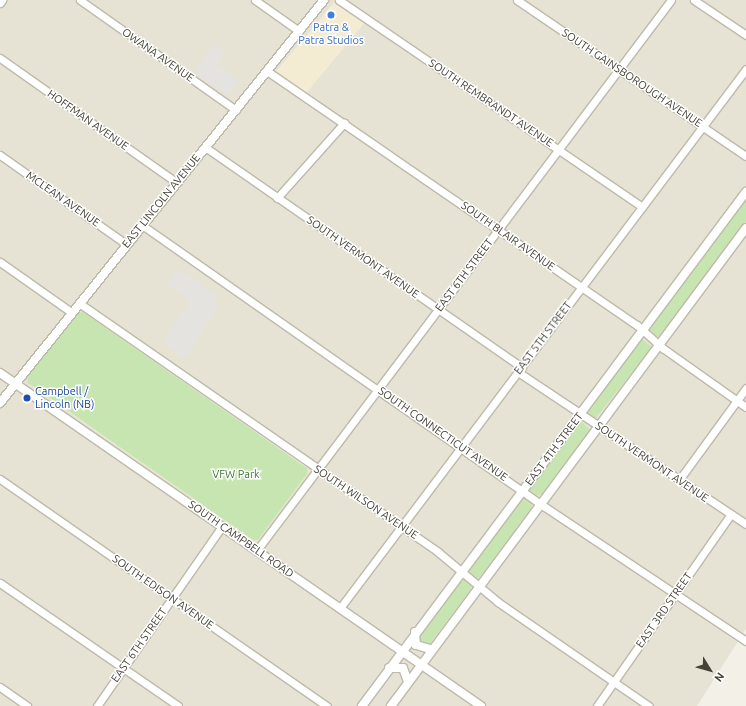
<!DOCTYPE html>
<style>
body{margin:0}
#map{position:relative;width:746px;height:706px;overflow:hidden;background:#f3f1e7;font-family:Ubuntu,sans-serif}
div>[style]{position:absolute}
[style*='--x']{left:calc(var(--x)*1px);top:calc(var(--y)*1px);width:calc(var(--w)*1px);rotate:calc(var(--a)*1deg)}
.residential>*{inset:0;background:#e6e3d5}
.commercial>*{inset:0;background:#f4ebd3}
.green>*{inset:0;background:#c7e5b1}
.parking>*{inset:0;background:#e4e3df}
.roads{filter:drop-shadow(1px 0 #bebaaa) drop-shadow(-1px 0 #bebaaa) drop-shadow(0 1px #bebaaa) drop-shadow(0 -1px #bebaaa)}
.minor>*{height:7px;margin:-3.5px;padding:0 3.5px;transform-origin:3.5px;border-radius:3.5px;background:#fff}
.tertiary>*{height:8px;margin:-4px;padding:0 4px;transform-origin:4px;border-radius:4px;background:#fff}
.dots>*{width:11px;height:11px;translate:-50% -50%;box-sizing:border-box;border:2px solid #fff;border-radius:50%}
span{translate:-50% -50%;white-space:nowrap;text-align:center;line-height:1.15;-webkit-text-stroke:3px #fff;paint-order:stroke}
.shop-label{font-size:11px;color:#366cbe}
.street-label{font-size:11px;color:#454236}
.transit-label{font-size:11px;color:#164399}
.left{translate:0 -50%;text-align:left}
.park-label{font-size:11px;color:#3d752c}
.north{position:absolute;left:690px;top:650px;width:40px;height:40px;-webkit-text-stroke:3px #fff;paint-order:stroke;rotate:127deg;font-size:11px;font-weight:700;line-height:16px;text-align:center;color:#454236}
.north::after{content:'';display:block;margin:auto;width:14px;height:18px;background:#454236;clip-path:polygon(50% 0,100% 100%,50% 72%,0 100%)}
</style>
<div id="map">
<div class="residential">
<i style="clip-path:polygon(evenodd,0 0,746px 0,746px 629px,697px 706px,0 706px,0 0,334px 3px,364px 23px,306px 93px,276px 72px,334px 3px,0 0,83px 312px,306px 466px,307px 474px,258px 540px,253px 540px,30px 385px,83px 312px)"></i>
</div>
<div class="commercial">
<i style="clip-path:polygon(334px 3px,364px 23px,306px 93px,276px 73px)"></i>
</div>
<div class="green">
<i style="clip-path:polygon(746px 198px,746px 222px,661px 335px,655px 337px,649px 328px)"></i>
<i style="clip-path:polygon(83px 312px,307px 468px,307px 474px,258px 540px,253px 540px,28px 383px,27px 376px,77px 313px)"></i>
<i style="clip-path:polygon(641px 338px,652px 347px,595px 419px,586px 412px)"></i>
<i style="clip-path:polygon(580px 420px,590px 430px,542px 494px,536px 496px,528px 489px)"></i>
<i style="clip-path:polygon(523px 497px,532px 503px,532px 507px,479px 578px,475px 578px,467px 571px)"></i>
<i style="clip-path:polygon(462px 578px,471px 585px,471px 589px,429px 645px,422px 646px,417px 637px)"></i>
</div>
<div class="parking">
<i style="clip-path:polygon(216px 43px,224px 52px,217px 65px,238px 81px,227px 95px,194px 72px)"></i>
<i style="clip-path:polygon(178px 269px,217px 296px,214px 302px,219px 305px,187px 356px,181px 357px,163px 341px,191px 301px,167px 284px)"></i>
</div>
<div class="roads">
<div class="minor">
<i style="--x:80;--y:0;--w:191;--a:35.2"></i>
<i style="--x:255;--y:0;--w:54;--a:35.2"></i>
<i style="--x:339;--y:0;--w:367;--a:34.3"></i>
<i style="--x:517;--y:0;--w:277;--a:34.3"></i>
<i style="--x:694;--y:0;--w:63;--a:33.9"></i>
<i style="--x:0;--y:3;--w:4;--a:-56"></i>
<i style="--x:0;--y:58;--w:215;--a:35.2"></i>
<i style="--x:267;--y:71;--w:449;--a:34.5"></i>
<i style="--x:637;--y:325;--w:36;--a:42"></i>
<i style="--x:664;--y:349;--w:100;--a:35.3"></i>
<i style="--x:205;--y:147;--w:386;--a:34.8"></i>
<i style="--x:0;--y:155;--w:154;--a:35.2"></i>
<i style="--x:277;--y:198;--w:101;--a:-48.2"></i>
<i style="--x:142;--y:225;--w:492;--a:35"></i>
<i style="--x:545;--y:507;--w:242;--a:33.7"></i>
<i style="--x:0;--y:262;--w:87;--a:35.2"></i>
<i style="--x:79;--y:303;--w:437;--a:34.7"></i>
<i style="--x:438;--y:552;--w:78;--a:39.8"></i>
<i style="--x:498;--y:602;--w:183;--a:34.6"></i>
<i style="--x:518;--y:372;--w:274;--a:33.7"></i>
<i style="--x:0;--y:479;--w:398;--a:34.8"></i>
<i style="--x:679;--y:480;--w:114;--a:-53.9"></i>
<i style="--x:257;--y:550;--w:688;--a:-53.03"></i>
<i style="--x:0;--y:583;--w:216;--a:34.6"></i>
<i style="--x:340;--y:608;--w:675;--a:-53.01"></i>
<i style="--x:0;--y:687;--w:33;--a:35"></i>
<i style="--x:97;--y:706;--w:219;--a:-55.2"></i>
<i style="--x:597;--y:706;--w:234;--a:-55.1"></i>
</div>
<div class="tertiary">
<i style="--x:0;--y:373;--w:585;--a:34.7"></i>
<i style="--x:0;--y:403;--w:517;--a:-51.2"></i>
<i style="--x:415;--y:632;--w:13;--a:86"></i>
<i style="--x:416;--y:645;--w:15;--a:16"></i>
<i style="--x:389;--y:668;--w:14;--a:0"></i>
<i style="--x:403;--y:668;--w:15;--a:70"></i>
<i style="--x:362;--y:706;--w:642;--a:-53.24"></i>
<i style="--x:391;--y:706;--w:595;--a:-53.4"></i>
</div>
</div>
<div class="dots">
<i style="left:331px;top:15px;background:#3f7fe0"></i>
<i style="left:27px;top:398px;background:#1a4fb4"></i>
</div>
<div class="shop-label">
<span style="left:331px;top:34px">Patra &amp;<br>Patra Studios</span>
</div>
<div class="street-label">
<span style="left:158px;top:55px;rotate:35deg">OWANA AVENUE</span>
<span style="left:632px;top:78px;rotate:34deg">SOUTH GAINSBOROUGH AVENUE</span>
<span style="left:491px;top:103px;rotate:34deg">SOUTH REMBRANDT AVENUE</span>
<span style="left:88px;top:120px;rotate:35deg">HOFFMAN AVENUE</span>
<span style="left:63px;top:199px;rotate:35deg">MCLEAN AVENUE</span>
<span style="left:161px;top:201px;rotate:-51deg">EAST LINCOLN AVENUE</span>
<span style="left:508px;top:236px;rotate:35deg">SOUTH BLAIR AVENUE</span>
<span style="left:363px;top:257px;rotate:35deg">SOUTH VERMONT AVENUE</span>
<span style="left:464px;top:275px;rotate:-53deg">EAST 6TH STREET</span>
<span style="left:543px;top:338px;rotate:-53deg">EAST 5TH STREET</span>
<span style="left:443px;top:434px;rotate:35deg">SOUTH CONNECTICUT AVENUE</span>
<span style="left:554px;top:449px;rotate:-53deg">EAST 4TH STREET</span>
<span style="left:652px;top:462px;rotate:34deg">SOUTH VERMONT AVENUE</span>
<span style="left:366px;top:502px;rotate:34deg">SOUTH WILSON AVENUE</span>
<span style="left:241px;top:539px;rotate:35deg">SOUTH CAMPBELL ROAD</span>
<span style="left:163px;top:592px;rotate:35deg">SOUTH EDISON AVENUE</span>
<span style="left:664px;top:610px;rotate:-55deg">EAST 3RD STREET</span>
<span style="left:139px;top:645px;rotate:-55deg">EAST 6TH STREET</span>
</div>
<div class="transit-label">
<span class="left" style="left:35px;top:398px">Campbell /<br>Lincoln (NB)</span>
</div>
<div class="park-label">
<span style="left:236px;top:474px">VFW Park</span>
</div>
<div class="north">N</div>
</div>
